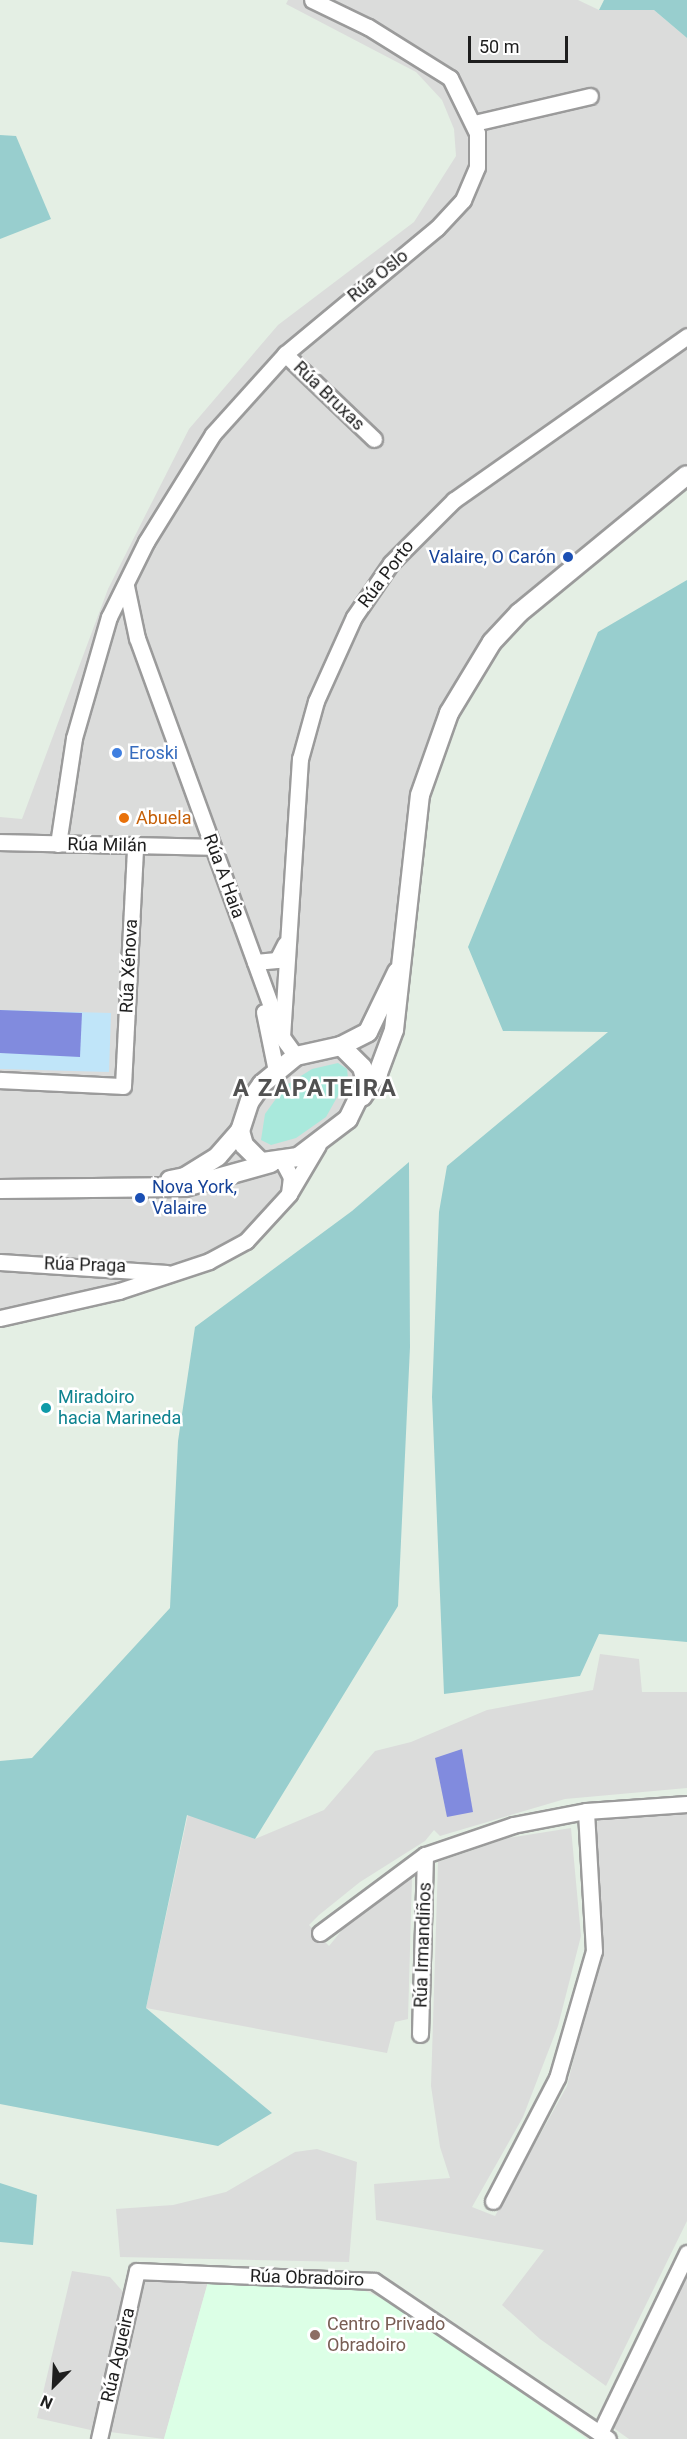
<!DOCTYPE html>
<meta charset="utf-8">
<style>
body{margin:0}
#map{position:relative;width:687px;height:2439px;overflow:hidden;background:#e4efe4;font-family:Roboto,sans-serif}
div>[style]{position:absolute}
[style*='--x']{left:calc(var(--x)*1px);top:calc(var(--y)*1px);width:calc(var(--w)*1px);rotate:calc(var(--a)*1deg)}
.residential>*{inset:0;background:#dbdcdb}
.education>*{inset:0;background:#dcffe6}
.grass>*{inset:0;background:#a9e9dc}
.forest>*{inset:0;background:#98cece}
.park>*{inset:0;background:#c0e5f9}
.pitch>*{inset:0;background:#818bde}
.roads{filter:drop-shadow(2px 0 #9b9b9b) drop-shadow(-2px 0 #9b9b9b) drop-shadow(0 2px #9b9b9b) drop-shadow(0 -2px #9b9b9b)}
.minor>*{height:15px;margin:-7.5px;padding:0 7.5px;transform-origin:7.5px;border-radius:7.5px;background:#fff}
.tertiary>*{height:18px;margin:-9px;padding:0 9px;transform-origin:9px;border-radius:9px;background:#fff}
.dots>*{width:16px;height:16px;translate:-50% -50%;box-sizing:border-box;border:3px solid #fff;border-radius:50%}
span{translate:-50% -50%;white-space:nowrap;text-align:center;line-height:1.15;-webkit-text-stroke:5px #fff;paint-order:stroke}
.street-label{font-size:18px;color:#1e1e1e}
.transit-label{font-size:18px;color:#164399}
.right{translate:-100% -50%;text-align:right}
.left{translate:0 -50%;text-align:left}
.shop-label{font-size:18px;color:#366cbe}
.food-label{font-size:18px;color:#c56008}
.culture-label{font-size:18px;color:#0d838f}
.education-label{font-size:18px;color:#785e54}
.district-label{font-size:24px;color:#515151;font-weight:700;letter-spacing:1.5px}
.north{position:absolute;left:24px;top:2355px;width:60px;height:60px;-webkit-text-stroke:4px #fff;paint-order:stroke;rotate:204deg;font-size:16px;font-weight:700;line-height:24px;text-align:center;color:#1e1e1e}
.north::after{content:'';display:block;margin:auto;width:21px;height:27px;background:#1e1e1e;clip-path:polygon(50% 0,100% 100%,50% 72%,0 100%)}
.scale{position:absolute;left:468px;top:36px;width:100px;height:27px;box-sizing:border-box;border:3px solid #1e1e1e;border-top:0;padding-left:8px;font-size:18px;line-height:21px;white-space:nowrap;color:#1e1e1e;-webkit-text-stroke:4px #fff;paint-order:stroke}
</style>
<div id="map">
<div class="residential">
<i style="clip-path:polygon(288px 0,578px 0,599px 10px,654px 10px,687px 38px,687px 475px,519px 613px,431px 755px,394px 1030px,332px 1134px,270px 1218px,209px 1261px,0 1318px,0 817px,22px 819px,108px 589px,189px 429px,278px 325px,414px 222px,456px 156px,454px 129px,442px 100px,416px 72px,286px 4px)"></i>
<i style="clip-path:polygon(600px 1654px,639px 1659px,642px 1692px,687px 1692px,687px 1788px,565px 1799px,440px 1836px,434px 1830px,425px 1841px,360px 1882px,319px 1915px,309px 1925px,329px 1946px,347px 1924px,406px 1877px,412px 1879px,408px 2019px,395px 2022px,387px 2053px,146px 2008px,188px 1814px,255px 1839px,324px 1810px,375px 1751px,411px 1742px,487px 1710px,593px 1690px)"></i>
<i style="clip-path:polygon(687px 1812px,687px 2221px,606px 2386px,540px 2339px,502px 2305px,544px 2250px,376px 2220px,374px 2184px,450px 2178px,440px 2147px,431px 2086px,438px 1862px,508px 1838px,571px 1828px,581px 1936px,558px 2026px,523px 2117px,472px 2207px,495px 2216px,567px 2086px,577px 2046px,601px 1948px,596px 1824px,600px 1818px)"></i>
<i style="clip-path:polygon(317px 2149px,357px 2162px,349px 2262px,120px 2257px,116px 2209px,173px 2205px,226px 2192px,295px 2152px)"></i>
<i style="clip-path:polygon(72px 2271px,110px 2277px,125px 2294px,95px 2431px,37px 2418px)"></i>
<i style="clip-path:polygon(687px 2276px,687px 2439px,629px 2439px,612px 2427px)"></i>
<i style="clip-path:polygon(146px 2278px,208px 2282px,164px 2439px,110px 2432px)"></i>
</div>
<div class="education">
<i style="clip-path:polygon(208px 2282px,349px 2284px,396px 2305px,587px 2439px,164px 2439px)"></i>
</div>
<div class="grass">
<i style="clip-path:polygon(338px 1063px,347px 1069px,348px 1078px,326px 1117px,296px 1138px,271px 1145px,261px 1140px,265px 1114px,285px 1086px,312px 1069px)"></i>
</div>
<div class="forest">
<i style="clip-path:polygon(604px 0,687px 0,687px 38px,654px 10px,599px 10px)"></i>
<i style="clip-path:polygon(0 135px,16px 136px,51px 219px,0 239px)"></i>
<i style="clip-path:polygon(687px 580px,687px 1642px,599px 1634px,580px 1676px,444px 1694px,432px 1397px,439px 1212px,447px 1166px,608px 1032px,503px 1031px,468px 947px,598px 632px)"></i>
<i style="clip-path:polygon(409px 1162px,410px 1347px,398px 1606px,255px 1839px,187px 1815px,146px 2008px,272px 2113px,218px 2146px,0 2104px,0 1761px,32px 1758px,170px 1608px,178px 1441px,195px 1327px,352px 1211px)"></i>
<i style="clip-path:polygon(0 2183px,37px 2195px,33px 2245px,0 2242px)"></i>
</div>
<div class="park">
<i style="clip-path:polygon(0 1010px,111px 1013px,109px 1072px,0 1069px)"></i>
</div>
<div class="pitch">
<i style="clip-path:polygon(0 1010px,82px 1013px,80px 1057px,0 1053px)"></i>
<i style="clip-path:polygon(462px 1749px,473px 1812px,447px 1817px,435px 1758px)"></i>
</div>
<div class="roads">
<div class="minor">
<i style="--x:474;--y:123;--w:119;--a:-13.1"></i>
<i style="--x:285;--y:354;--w:123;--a:43.7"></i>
<i style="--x:126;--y:586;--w:53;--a:78.1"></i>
<i style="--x:137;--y:638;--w:425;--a:70"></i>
<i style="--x:282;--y:1037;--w:24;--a:54"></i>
<i style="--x:0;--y:842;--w:213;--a:1.3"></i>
<i style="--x:58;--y:844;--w:107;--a:-81.4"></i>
<i style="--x:74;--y:738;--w:126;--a:-73.9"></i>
<i style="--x:109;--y:617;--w:84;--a:-63.7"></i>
<i style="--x:146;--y:542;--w:127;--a:-58.2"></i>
<i style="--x:213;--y:434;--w:108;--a:-48"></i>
<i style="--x:285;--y:354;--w:197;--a:-39.7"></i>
<i style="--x:437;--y:228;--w:38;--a:-47"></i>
<i style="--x:463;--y:200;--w:36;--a:-67"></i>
<i style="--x:477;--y:167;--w:34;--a:-90"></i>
<i style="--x:477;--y:133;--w:61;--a:-116.1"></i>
<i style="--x:450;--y:78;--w:97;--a:-148.1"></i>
<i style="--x:368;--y:27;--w:62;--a:-154.3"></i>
<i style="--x:255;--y:962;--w:22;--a:-5"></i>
<i style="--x:277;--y:960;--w:18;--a:-63"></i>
<i style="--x:264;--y:1012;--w:60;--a:78.5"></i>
<i style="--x:282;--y:1037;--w:279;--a:-86.3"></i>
<i style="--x:300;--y:759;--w:60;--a:-74.6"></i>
<i style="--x:316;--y:701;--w:92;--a:-65.7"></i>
<i style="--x:354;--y:617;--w:65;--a:-55.6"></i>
<i style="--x:391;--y:563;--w:89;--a:-45"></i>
<i style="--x:454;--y:500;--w:285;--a:-35.1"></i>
<i style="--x:0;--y:1080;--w:123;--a:2.8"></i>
<i style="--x:123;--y:1086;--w:240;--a:-87.1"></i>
<i style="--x:283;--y:1162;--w:17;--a:62"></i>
<i style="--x:291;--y:1177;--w:17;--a:97"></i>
<i style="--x:0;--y:1262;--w:167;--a:3.8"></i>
<i style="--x:0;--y:1318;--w:122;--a:-12.8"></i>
<i style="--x:119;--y:1291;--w:95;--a:-18.4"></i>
<i style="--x:209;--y:1261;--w:42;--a:-28.4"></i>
<i style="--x:246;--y:1241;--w:64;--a:-47.5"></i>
<i style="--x:289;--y:1194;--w:57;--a:-59.4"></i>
<i style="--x:320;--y:1933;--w:131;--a:-36.6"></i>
<i style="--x:425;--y:1855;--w:93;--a:-18.8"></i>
<i style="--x:513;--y:1825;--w:74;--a:-10.9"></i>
<i style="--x:586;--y:1811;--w:101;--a:-4"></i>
<i style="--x:420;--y:2034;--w:179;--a:-88.4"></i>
<i style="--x:493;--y:2201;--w:139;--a:-62.5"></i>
<i style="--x:557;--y:2078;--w:132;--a:-73.8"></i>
<i style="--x:594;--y:1951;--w:140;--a:-93.3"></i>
<i style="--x:600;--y:2433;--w:200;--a:-64.2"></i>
<i style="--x:99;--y:2439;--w:172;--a:-77.3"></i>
<i style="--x:137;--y:2271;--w:237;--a:2.4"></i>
<i style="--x:374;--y:2281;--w:282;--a:34"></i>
</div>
<div class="tertiary">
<i style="--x:341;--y:1046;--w:30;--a:45"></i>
<i style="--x:362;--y:1067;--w:16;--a:75"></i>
<i style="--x:366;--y:1082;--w:41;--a:115.9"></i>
<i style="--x:348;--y:1119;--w:63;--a:142.8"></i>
<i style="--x:298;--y:1157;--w:37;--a:172"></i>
<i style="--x:261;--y:1162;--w:24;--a:-135"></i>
<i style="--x:244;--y:1145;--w:15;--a:-106"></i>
<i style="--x:240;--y:1131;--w:32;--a:-72"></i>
<i style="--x:250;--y:1101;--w:21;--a:-55"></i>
<i style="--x:262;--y:1084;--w:44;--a:-39.5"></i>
<i style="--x:296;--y:1056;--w:46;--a:-12.5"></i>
<i style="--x:341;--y:1046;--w:30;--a:-27"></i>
<i style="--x:368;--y:1032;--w:67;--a:-64.2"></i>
<i style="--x:362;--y:1097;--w:29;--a:-56"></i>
<i style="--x:378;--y:1073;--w:46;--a:-69.6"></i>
<i style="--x:394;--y:1030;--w:236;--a:-83.7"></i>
<i style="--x:420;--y:795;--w:87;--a:-70.5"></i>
<i style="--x:449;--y:713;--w:83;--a:-58.8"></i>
<i style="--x:492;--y:642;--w:40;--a:-47"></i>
<i style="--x:519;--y:613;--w:217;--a:-39.4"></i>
<i style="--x:170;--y:1180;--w:15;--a:-11"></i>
<i style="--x:185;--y:1177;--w:39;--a:-32"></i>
<i style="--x:218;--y:1156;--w:33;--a:-49"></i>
<i style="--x:0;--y:1189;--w:185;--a:-0.6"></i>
<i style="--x:185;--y:1187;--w:89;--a:-15.6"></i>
</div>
</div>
<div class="dots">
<i style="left:568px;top:557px;background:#1a4fb4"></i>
<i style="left:117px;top:753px;background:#3f7fe0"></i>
<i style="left:124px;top:818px;background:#e8710a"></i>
<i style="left:140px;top:1198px;background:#1a4fb4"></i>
<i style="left:46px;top:1408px;background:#0f9aa8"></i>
<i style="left:315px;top:2335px;background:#8d6e63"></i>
</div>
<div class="street-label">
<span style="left:378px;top:276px;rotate:-39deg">Rúa Oslo</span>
<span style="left:329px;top:396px;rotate:44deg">Rúa Bruxas</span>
<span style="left:386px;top:574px;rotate:-53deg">Rúa Porto</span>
<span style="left:107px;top:845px;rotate:1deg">Rúa Milán</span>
<span style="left:224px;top:876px;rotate:70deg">Rúa A Haia</span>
<span style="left:129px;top:966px;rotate:-87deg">Rúa Xénova</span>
<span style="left:85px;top:1265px;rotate:2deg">Rúa Praga</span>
<span style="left:423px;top:1945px;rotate:-88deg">Rúa Irmandiños</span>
<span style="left:307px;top:2278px;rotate:2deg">Rúa Obradoiro</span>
<span style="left:118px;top:2355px;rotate:-77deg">Rúa Agueira</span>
</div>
<div class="transit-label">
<span class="right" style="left:556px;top:557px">Valaire, O Carón</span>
<span class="left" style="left:152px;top:1198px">Nova York,<br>Valaire</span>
</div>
<div class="shop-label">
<span class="left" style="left:129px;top:753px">Eroski</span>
</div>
<div class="food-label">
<span class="left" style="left:136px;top:818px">Abuela</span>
</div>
<div class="culture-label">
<span class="left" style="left:58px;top:1408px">Miradoiro<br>hacia Marineda</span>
</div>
<div class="education-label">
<span class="left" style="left:327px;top:2335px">Centro Privado<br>Obradoiro</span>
</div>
<div class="district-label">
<span style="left:315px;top:1089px">A ZAPATEIRA</span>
</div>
<div class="north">N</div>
<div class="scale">50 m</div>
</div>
